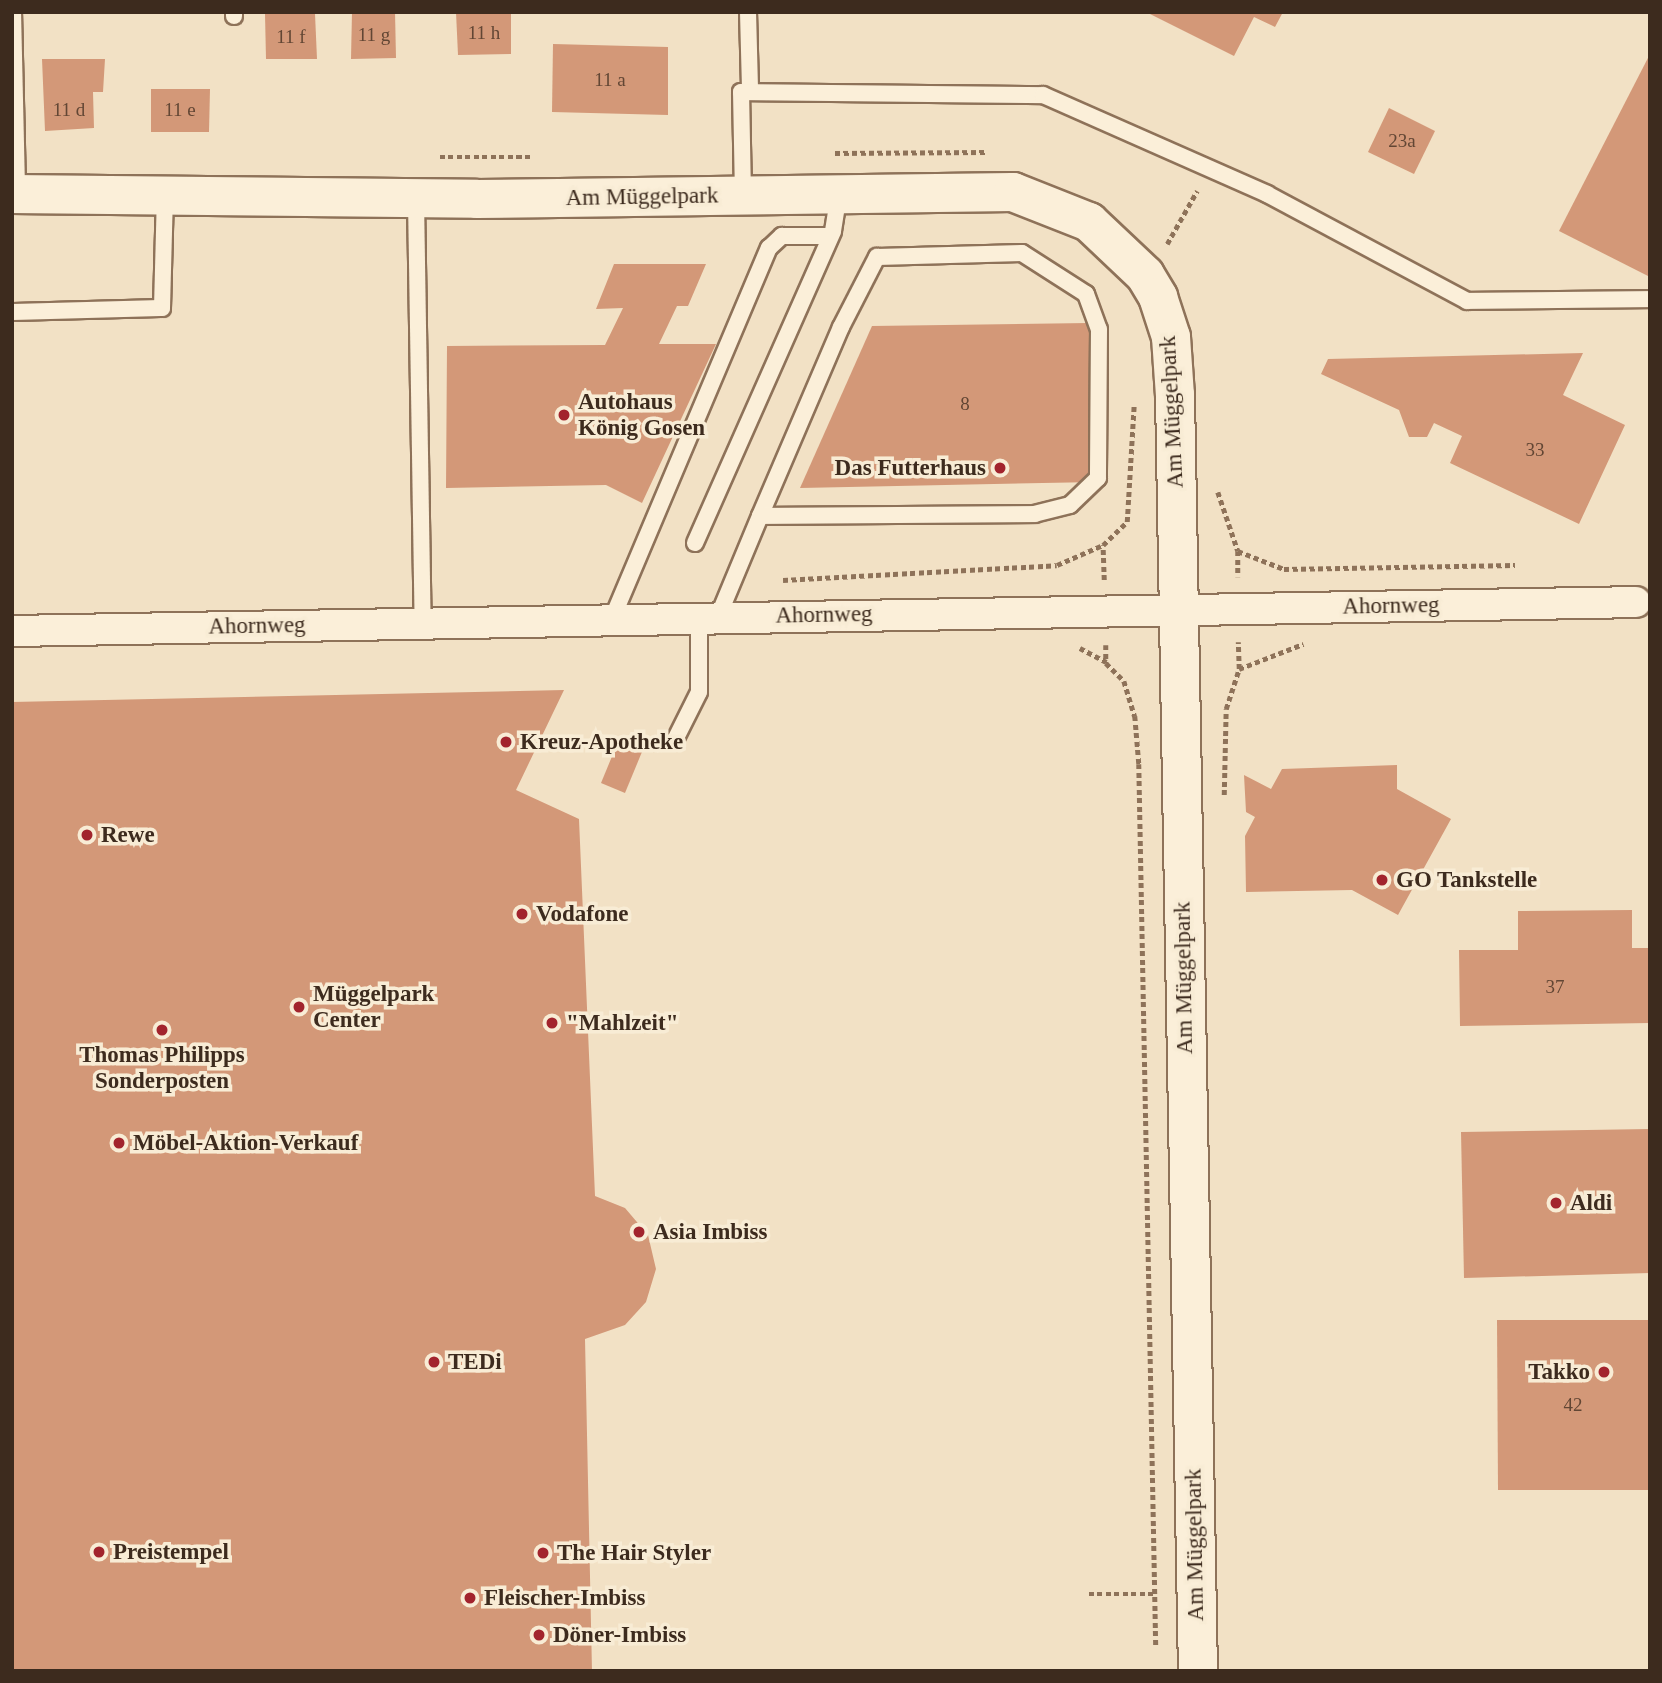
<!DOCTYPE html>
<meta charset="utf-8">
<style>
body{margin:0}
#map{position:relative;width:1662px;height:1683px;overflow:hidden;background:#f2e1c5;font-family:Georgia,serif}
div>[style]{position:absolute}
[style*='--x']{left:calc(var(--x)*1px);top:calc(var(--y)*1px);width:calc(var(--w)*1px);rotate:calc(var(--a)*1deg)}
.building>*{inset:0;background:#d39878}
.path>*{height:4.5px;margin-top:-2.25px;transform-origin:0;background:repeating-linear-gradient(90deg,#8e7259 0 5px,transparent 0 8.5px)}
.roads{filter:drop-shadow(2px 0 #8e7259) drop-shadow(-2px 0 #8e7259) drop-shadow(0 2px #8e7259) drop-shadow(0 -2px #8e7259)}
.lane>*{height:16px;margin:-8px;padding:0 8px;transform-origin:8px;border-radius:8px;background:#fbefd9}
.street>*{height:30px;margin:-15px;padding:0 15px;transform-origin:15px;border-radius:15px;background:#fbefd9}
.secondary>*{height:38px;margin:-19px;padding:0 19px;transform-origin:19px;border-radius:19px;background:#fbefd9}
.dots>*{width:19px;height:19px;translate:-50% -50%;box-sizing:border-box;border:4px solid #f8ecd5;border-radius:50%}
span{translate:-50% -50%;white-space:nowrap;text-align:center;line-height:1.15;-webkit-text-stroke:7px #f8ecd5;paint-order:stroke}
.number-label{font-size:19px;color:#624634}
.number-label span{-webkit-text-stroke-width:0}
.street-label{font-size:23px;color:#3d2b1e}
.poi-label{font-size:23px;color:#3d2b1e;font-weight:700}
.left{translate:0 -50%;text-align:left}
.right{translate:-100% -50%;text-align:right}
.frame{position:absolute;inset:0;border:14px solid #3d2b1e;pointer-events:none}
</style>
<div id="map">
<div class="building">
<i style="clip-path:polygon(352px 12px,395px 12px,396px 58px,351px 59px)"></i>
<i style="clip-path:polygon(456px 12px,511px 12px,511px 54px,458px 55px)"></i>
<i style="clip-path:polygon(1146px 12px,1283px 12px,1275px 27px,1254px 17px,1234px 56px)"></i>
<i style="clip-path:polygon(265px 14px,315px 14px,317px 59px,266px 59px)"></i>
<i style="clip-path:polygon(553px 44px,668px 47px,668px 115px,552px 112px)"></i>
<i style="clip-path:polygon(1650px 54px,1650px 277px,1559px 231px)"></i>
<i style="clip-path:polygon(42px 59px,105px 59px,103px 92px,93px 92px,94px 128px,45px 131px)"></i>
<i style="clip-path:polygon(151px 89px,210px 89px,209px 132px,151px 132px)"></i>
<i style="clip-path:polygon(1389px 108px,1435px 131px,1414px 174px,1368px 152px)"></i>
<i style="clip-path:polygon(614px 264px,706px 264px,688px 306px,677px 306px,659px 344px,716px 344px,642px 503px,606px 485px,446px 488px,447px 346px,605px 345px,623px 308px,596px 309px)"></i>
<i style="clip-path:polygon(1089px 323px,1096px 482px,800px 488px,872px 326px)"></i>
<i style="clip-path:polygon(1583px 353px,1563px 395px,1625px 425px,1579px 524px,1450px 463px,1462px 436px,1434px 423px,1427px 437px,1409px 437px,1399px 410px,1321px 374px,1328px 359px)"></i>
<i style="clip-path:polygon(564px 690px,516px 790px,579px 819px,595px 1196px,625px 1208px,648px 1235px,656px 1269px,646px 1302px,625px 1325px,585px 1339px,592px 1671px,12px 1671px,12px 702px)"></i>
<i style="clip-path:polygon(620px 737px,644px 747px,625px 793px,601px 783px)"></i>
<i style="clip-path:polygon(1397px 765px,1397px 789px,1451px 819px,1398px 915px,1352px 890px,1246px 892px,1245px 836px,1255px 817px,1246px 812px,1244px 775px,1271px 789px,1282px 769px)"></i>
<i style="clip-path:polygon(1632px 910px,1632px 948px,1650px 948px,1650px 1023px,1460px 1026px,1459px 950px,1518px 950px,1518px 911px)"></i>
<i style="clip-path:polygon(1650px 1129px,1650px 1273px,1464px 1278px,1461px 1132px)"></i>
<i style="clip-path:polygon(1497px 1320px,1650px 1320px,1650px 1490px,1498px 1490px)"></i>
</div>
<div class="path">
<i style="--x:835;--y:153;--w:152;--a:-0.4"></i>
<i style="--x:440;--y:157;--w:93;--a:0"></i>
<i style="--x:1167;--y:244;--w:61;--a:-60.5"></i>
<i style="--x:1218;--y:492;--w:62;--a:71.3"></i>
<i style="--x:1238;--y:551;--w:26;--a:90"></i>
<i style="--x:1238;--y:551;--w:49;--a:21.4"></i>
<i style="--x:1284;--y:569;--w:231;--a:-1"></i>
<i style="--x:783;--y:580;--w:274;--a:-3.1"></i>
<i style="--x:1057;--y:565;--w:50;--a:-23.5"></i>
<i style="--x:1104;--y:580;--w:35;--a:-92"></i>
<i style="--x:1103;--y:545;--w:33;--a:-44"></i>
<i style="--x:1127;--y:522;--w:118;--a:-86.6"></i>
<i style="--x:1106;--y:645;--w:18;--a:90"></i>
<i style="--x:1106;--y:663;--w:25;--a:45"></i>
<i style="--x:1124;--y:681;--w:37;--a:73"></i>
<i style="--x:1135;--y:716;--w:48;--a:85.2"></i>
<i style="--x:1139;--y:764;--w:882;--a:88.9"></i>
<i style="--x:1080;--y:648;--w:30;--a:28"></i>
<i style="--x:1239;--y:669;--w:69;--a:-21.3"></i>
<i style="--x:1224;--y:795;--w:86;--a:-88.7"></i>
<i style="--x:1226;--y:709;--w:42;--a:-72"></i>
<i style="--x:1239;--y:669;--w:27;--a:-92"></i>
<i style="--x:1089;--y:1594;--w:66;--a:0"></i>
</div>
<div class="roads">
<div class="lane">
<i style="--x:13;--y:12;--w:182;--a:88.7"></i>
<i style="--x:234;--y:12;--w:4;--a:90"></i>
<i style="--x:748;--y:12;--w:79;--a:88.5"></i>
<i style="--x:743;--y:195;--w:103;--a:-91.1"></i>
<i style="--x:741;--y:92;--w:302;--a:0.6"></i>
<i style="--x:1043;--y:95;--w:245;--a:23.8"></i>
<i style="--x:1267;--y:194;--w:227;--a:28.1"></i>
<i style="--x:1467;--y:301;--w:183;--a:-0.6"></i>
<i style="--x:416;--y:199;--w:424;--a:89.1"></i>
<i style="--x:12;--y:312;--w:150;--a:-1.5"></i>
<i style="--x:162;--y:308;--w:112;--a:-88.5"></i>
<i style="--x:695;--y:543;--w:341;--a:-66.1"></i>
<i style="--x:833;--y:231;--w:38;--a:-81"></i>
<i style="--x:718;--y:617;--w:109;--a:-67.4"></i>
<i style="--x:760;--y:516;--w:206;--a:-66.8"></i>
<i style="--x:841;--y:327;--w:79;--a:-62.8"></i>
<i style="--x:877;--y:257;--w:145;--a:-1.6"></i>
<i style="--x:1022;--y:253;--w:76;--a:32.6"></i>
<i style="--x:1086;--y:294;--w:37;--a:70"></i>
<i style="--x:1099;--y:329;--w:149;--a:90.4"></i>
<i style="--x:1098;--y:478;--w:39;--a:136"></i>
<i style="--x:1070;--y:505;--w:36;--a:166"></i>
<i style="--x:1035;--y:514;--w:275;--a:179.6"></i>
<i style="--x:612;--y:619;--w:403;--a:-67.1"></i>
<i style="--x:769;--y:248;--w:18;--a:-43"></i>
<i style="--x:782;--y:236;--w:48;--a:0"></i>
<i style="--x:676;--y:738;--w:51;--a:-63.4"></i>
<i style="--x:699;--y:692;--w:74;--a:-90"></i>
</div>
<div class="street">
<i style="--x:12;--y:631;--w:1624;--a:-1.02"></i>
</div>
<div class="secondary">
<i style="--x:12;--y:194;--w:465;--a:0.6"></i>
<i style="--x:477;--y:199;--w:536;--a:-0.75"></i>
<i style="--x:1013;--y:192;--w:82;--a:21.5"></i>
<i style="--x:1089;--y:222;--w:77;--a:43.4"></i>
<i style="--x:1145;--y:275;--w:26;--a:59"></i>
<i style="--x:1158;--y:297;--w:42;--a:72"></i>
<i style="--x:1171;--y:337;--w:58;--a:86.1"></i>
<i style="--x:1175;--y:395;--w:1276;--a:88.97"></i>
</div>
</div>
<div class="dots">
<i style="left:564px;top:415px;background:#a2242d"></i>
<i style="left:1000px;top:468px;background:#a2242d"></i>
<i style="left:506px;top:742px;background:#a2242d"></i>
<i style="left:87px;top:835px;background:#a2242d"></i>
<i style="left:1382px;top:880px;background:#a2242d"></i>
<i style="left:522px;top:914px;background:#a2242d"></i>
<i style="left:299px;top:1007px;background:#a2242d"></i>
<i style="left:552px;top:1023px;background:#a2242d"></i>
<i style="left:162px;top:1030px;background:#a2242d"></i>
<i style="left:119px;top:1143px;background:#a2242d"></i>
<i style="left:1556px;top:1203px;background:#a2242d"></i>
<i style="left:639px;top:1232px;background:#a2242d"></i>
<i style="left:434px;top:1362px;background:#a2242d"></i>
<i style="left:1604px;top:1372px;background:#a2242d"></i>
<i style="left:99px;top:1552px;background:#a2242d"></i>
<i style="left:543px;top:1553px;background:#a2242d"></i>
<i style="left:470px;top:1598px;background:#a2242d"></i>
<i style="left:539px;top:1635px;background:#a2242d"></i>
</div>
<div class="number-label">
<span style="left:484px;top:33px">11 h</span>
<span style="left:374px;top:35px">11 g</span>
<span style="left:291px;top:37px">11 f</span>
<span style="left:610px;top:80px">11 a</span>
<span style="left:69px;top:110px">11 d</span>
<span style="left:180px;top:110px">11 e</span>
<span style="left:1402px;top:141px">23a</span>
<span style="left:965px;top:404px">8</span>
<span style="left:1535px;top:450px">33</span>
<span style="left:1555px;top:987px">37</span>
<span style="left:1573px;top:1405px">42</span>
</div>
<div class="street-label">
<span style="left:642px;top:197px;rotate:-1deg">Am Müggelpark</span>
<span style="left:1172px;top:412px;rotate:-93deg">Am Müggelpark</span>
<span style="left:1391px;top:606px;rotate:-1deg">Ahornweg</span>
<span style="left:824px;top:615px;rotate:-1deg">Ahornweg</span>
<span style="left:257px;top:626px;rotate:-1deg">Ahornweg</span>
<span style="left:1184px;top:978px;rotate:-91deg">Am Müggelpark</span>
<span style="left:1195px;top:1545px;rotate:-91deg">Am Müggelpark</span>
</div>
<div class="poi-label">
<span class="left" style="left:578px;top:415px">Autohaus<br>König Gosen</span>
<span class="right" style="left:986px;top:468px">Das Futterhaus</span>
<span class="left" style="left:520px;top:742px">Kreuz-Apotheke</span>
<span class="left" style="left:101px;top:835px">Rewe</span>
<span class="left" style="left:1396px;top:880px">GO Tankstelle</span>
<span class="left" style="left:536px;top:914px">Vodafone</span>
<span class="left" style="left:313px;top:1007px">Müggelpark<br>Center</span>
<span class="left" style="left:566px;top:1023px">"Mahlzeit"</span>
<span style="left:162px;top:1068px">Thomas Philipps<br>Sonderposten</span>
<span class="left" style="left:133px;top:1143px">Möbel-Aktion-Verkauf</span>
<span class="left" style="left:1570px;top:1203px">Aldi</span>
<span class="left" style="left:653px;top:1232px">Asia Imbiss</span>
<span class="left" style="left:448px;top:1362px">TEDi</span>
<span class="right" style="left:1590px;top:1372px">Takko</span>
<span class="left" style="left:113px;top:1552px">Preistempel</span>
<span class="left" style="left:557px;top:1553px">The Hair Styler</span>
<span class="left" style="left:484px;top:1598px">Fleischer-Imbiss</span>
<span class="left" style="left:553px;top:1635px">Döner-Imbiss</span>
</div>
<div class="frame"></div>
</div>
